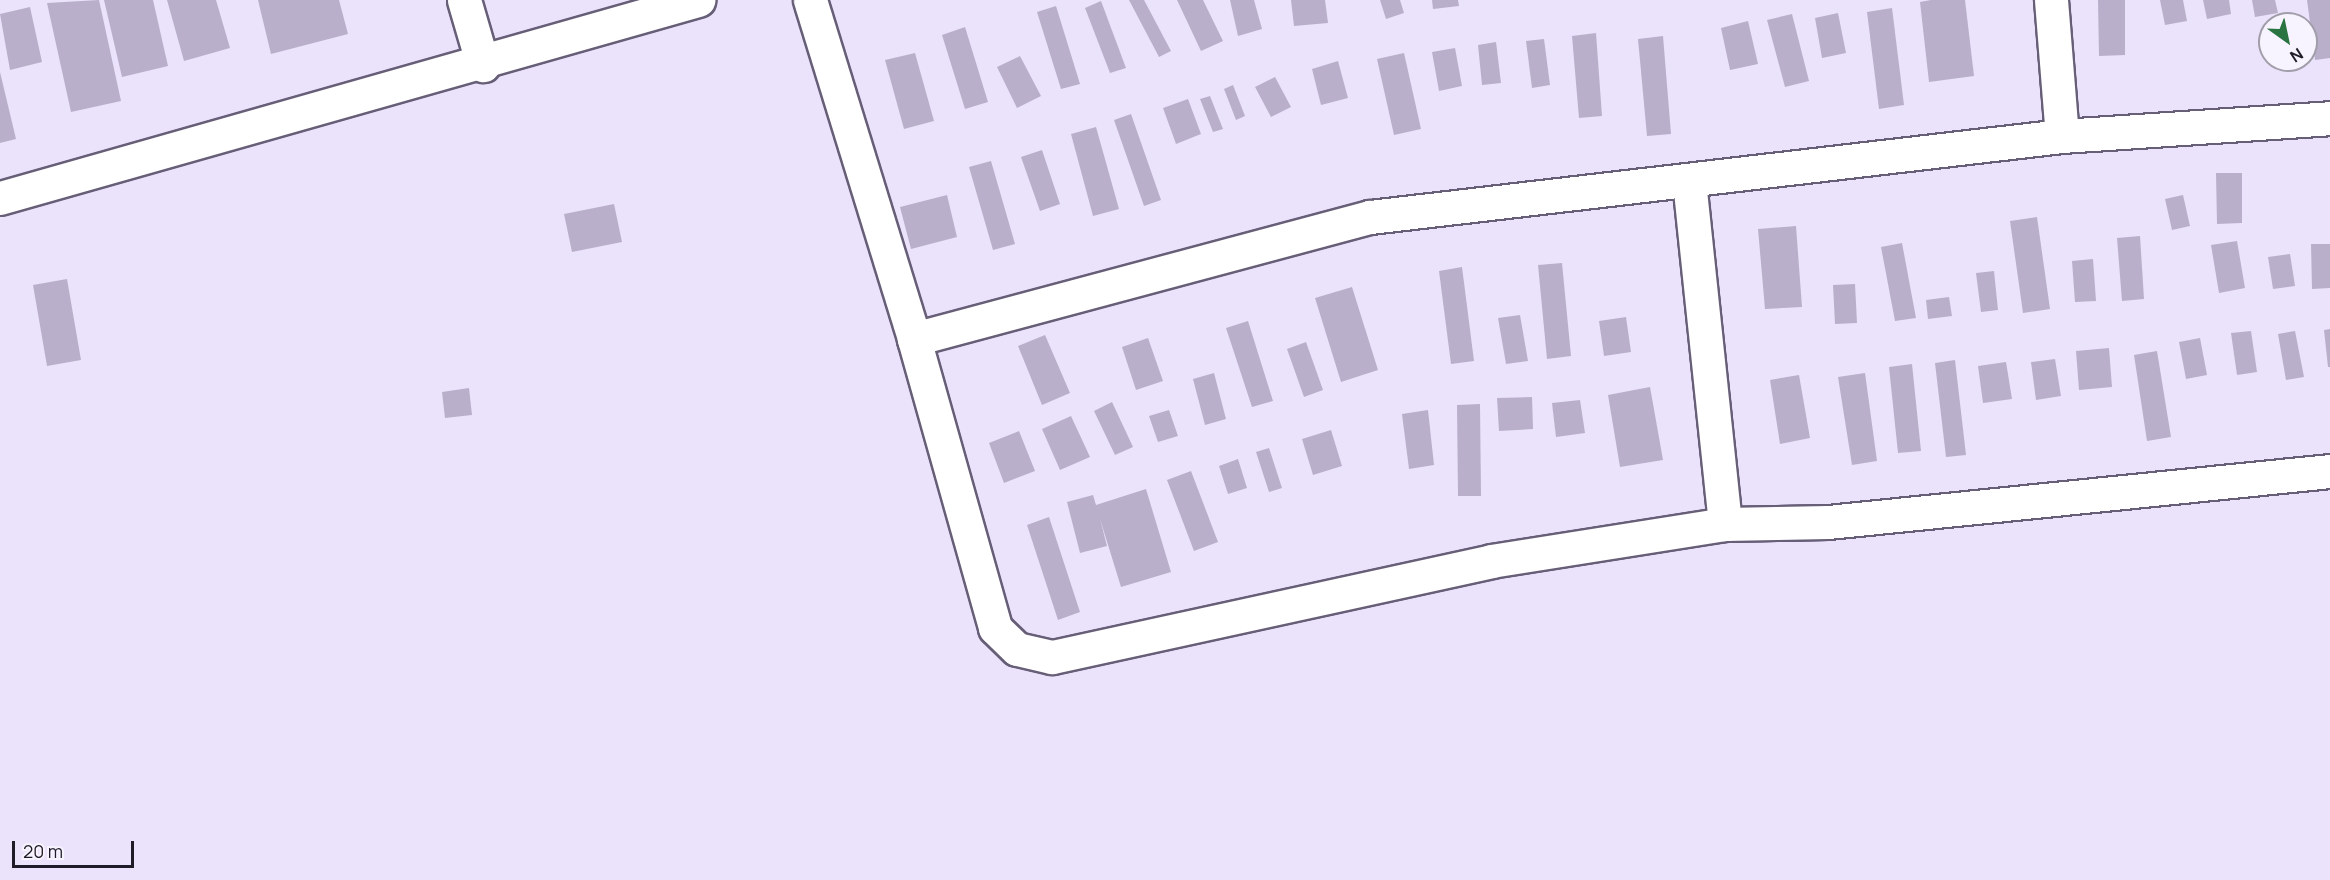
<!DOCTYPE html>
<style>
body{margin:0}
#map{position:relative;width:2330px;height:880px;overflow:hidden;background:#ebe3fb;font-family:Manrope,sans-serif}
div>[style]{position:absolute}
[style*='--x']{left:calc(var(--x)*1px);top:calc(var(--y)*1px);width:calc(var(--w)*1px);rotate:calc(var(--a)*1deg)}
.building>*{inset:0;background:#b9afcb}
.roads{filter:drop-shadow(2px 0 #675e77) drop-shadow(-2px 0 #675e77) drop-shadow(0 2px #675e77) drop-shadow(0 -2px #675e77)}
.minor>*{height:33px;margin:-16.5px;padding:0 16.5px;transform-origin:16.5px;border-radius:16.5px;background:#fff}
span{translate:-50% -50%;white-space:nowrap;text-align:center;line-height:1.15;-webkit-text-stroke:4.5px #f7f3ff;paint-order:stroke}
.north{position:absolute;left:2258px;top:12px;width:60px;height:60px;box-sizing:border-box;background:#f7f3ff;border:2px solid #a19da9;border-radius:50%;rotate:147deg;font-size:16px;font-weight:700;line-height:24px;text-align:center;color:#201c27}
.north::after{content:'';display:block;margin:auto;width:21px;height:27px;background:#2a7442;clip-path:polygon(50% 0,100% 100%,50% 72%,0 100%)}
.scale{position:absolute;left:12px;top:841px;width:122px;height:27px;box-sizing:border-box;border:3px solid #201c27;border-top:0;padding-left:8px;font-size:18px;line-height:21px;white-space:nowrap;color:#201c27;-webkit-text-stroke:4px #f7f3ff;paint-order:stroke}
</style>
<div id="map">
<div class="building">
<i style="clip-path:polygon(99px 0,121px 101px,71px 112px,47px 3px)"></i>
<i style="clip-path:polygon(104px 0,153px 0,168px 66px,122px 77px)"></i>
<i style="clip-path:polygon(167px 0,216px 0,230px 48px,184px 61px)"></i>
<i style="clip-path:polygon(258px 0,339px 0,348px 34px,271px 54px)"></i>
<i style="clip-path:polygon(1129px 0,1144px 0,1171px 51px,1159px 57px)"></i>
<i style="clip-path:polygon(1177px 0,1203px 0,1223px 41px,1201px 51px)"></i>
<i style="clip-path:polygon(1230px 0,1254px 0,1262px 29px,1238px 36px)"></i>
<i style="clip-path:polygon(1291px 0,1325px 0,1328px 23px,1294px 26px)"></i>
<i style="clip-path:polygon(1380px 0,1400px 0,1404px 13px,1386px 19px)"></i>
<i style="clip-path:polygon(1432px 0,1458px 0,1459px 6px,1433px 9px)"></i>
<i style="clip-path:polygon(1931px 0,1965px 0,1974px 76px,1929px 82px,1920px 2px)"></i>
<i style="clip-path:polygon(2098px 0,2125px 0,2125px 55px,2099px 56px)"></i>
<i style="clip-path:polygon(2160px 0,2183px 0,2187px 21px,2165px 25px)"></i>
<i style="clip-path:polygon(2203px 0,2229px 0,2231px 14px,2207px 19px)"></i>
<i style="clip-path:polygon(2252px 0,2275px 0,2278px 13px,2255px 17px)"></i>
<i style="clip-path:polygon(2307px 0,2330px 0,2330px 58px,2315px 60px)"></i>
<i style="clip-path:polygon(1101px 1px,1126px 68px,1110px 73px,1085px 8px)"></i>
<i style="clip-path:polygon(1056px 6px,1080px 84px,1061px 89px,1037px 12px)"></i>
<i style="clip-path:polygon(30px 7px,42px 62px,10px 70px,0 14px)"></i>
<i style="clip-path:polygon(1892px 8px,1904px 105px,1879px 109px,1867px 12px)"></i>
<i style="clip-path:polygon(1838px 13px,1846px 53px,1822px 58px,1815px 18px)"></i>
<i style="clip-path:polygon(1792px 14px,1809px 81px,1785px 87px,1767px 20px)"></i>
<i style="clip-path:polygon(1748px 21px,1758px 64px,1730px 70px,1721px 28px)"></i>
<i style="clip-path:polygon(965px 27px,988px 102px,965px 109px,942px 35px)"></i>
<i style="clip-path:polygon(1596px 33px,1602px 116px,1579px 118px,1572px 36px)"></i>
<i style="clip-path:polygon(1663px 36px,1671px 134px,1647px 136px,1638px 39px)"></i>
<i style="clip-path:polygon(1544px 39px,1550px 85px,1532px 88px,1526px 41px)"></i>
<i style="clip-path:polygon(1496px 42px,1501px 83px,1482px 85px,1478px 45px)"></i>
<i style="clip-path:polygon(1455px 48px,1462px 86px,1439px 91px,1432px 52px)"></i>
<i style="clip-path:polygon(915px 53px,934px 121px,904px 129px,885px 60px)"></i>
<i style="clip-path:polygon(1404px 53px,1421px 129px,1394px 135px,1377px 59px)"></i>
<i style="clip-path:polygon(1020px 56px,1041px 96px,1017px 108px,997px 67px)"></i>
<i style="clip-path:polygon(1338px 61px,1348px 98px,1321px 105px,1312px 69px)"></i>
<i style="clip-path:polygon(0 72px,16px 139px,0 143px)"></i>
<i style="clip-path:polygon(1275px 77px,1291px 107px,1271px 117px,1255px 87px)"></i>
<i style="clip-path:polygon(1233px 85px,1245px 116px,1236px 120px,1224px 89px)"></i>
<i style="clip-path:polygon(1210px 96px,1223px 129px,1213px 132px,1200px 99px)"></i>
<i style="clip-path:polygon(1188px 99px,1201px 134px,1176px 144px,1163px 108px)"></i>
<i style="clip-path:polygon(1131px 114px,1161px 200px,1144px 206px,1114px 120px)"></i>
<i style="clip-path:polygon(1096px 127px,1119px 209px,1093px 216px,1071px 134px)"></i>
<i style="clip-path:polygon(1042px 150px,1060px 204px,1040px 211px,1021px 157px)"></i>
<i style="clip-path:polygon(991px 161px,1015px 244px,993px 250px,969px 167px)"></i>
<i style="clip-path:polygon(2216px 173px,2242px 173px,2242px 223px,2217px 224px)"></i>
<i style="clip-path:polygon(947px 195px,957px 237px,911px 249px,900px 207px)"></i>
<i style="clip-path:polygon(2183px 195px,2190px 226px,2172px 230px,2165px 199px)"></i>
<i style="clip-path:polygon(614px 204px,622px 242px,572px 252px,564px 214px)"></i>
<i style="clip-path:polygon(2037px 217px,2050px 309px,2023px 313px,2010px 221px)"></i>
<i style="clip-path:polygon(1796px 226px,1802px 307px,1765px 309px,1758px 229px)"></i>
<i style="clip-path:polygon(2140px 236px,2144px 299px,2122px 301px,2117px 238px)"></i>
<i style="clip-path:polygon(2237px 241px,2245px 288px,2219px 293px,2211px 245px)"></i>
<i style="clip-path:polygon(1902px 243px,1916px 318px,1895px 321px,1881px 247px)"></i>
<i style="clip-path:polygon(2311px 244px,2330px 244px,2330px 288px,2312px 289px)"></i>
<i style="clip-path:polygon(2290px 254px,2295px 286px,2273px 289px,2268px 257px)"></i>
<i style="clip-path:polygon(2093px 259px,2096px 301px,2075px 302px,2072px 261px)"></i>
<i style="clip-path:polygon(1562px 263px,1571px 356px,1547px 359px,1538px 265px)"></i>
<i style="clip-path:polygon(1462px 267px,1474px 361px,1451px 364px,1439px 271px)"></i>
<i style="clip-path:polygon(1994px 271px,1998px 310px,1981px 312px,1976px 273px)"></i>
<i style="clip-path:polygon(67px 279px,81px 360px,47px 366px,33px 285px)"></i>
<i style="clip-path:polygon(1855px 284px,1857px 323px,1835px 324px,1833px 285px)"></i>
<i style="clip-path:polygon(1352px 287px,1378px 370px,1341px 382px,1315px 298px)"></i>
<i style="clip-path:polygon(1949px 297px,1952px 316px,1928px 319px,1926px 300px)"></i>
<i style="clip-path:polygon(1520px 315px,1528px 361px,1506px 364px,1498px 318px)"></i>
<i style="clip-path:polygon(1626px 317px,1631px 352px,1604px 356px,1599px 321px)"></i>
<i style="clip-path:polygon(1248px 321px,1273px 401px,1252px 407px,1226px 328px)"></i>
<i style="clip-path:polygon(2330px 329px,2330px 367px,2328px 367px,2324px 330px)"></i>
<i style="clip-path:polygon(2251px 331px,2257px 372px,2237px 375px,2231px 333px)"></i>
<i style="clip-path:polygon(2295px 331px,2304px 377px,2286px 380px,2278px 334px)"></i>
<i style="clip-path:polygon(1045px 335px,1070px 393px,1042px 405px,1018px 346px)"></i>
<i style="clip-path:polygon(1148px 338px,1163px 381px,1136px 390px,1122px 347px)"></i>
<i style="clip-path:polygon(2200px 338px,2207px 375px,2186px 379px,2179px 342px)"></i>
<i style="clip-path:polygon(1306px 342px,1323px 390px,1304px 397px,1287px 349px)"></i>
<i style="clip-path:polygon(2109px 348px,2112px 387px,2079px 390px,2076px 351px)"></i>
<i style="clip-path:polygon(2157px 351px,2171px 437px,2147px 441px,2134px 355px)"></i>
<i style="clip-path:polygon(2055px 359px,2061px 396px,2036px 400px,2031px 362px)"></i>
<i style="clip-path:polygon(1955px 360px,1966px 455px,1946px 457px,1935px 363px)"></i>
<i style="clip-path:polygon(2006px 362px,2012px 399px,1983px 403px,1978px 366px)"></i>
<i style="clip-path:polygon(1912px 364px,1921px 451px,1898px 453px,1889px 367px)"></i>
<i style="clip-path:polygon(1214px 373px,1226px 419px,1205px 425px,1193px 379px)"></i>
<i style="clip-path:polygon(1865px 373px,1877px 461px,1852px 465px,1838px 377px)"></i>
<i style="clip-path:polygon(1799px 375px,1810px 438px,1780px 444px,1770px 380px)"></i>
<i style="clip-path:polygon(1650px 387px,1663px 460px,1620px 467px,1608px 395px)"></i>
<i style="clip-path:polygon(469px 388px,472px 415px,445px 418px,442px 392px)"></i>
<i style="clip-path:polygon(1532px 397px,1533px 429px,1499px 431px,1497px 398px)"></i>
<i style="clip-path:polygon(1580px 400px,1585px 433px,1556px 437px,1552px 403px)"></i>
<i style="clip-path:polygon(1112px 402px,1133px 447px,1115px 455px,1094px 411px)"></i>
<i style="clip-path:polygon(1480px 404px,1481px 496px,1458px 496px,1457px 405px)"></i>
<i style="clip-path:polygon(1169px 410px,1178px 436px,1158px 442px,1149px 416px)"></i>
<i style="clip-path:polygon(1428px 410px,1434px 465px,1409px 469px,1402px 414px)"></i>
<i style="clip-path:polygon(1071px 416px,1090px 457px,1060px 470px,1042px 429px)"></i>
<i style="clip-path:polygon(1331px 430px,1342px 466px,1313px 475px,1302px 439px)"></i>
<i style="clip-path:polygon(1019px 431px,1035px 471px,1004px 483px,989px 443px)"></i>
<i style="clip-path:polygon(1269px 448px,1282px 488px,1269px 492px,1256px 452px)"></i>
<i style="clip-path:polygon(1238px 459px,1247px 488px,1228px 494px,1219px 466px)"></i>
<i style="clip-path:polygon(1191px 471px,1218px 542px,1194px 551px,1167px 480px)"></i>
<i style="clip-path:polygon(1146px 489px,1171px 572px,1121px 587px,1100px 519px,1107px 546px,1080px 553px,1067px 502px,1093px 495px,1096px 505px)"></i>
<i style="clip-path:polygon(1049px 517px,1080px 612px,1058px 620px,1027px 525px)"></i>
</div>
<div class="roads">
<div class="minor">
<i style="--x:464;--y:0;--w:68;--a:73.7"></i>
<i style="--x:810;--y:0;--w:355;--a:72.9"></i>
<i style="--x:914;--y:339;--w:472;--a:-15"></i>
<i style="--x:1370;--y:217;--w:697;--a:-6.68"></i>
<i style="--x:2062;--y:136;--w:269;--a:-3.8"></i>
<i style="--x:2051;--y:0;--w:136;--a:85.4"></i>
<i style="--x:1689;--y:181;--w:345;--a:84"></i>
<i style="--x:0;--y:198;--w:726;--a:-15.84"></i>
<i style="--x:914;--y:339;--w:300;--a:74.3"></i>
<i style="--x:995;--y:628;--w:30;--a:44"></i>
<i style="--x:1017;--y:649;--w:36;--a:13"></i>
<i style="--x:1052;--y:657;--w:449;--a:-12.3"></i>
<i style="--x:1491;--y:561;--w:237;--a:-9"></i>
<i style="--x:1725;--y:524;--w:103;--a:-1.1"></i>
<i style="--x:1828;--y:522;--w:505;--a:-5.8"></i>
</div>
</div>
<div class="north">N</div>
<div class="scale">20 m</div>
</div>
